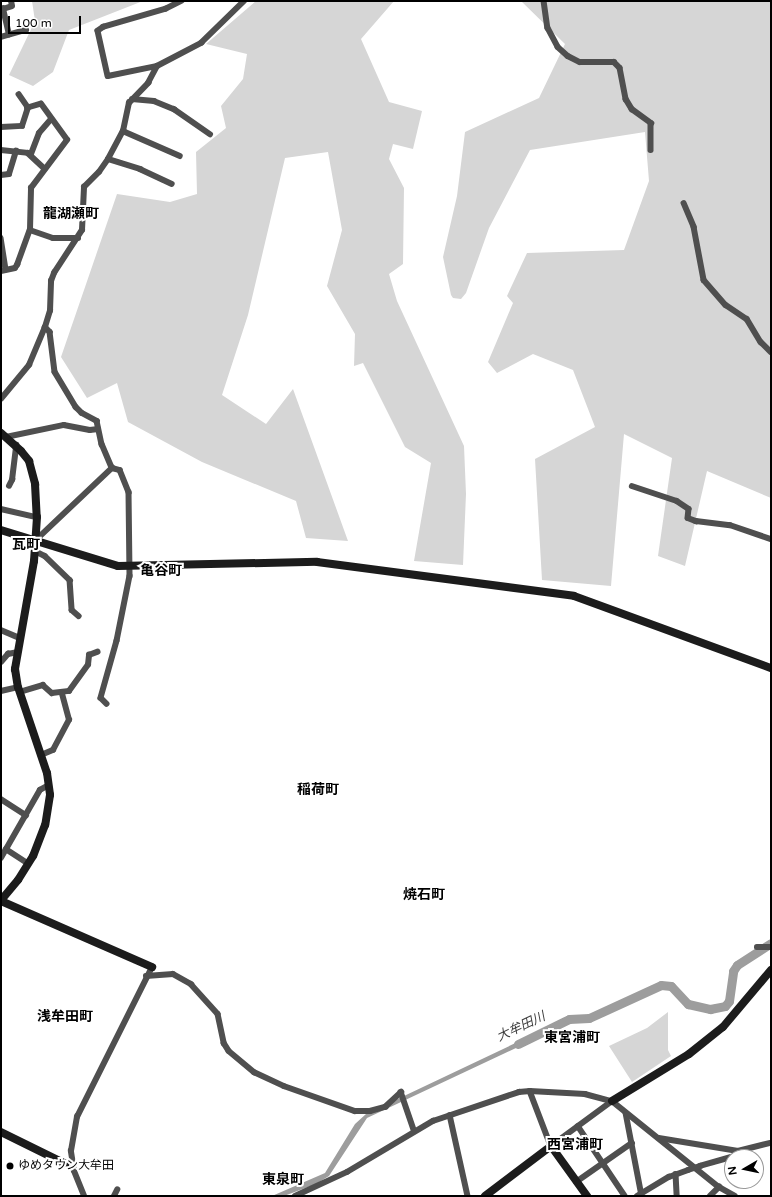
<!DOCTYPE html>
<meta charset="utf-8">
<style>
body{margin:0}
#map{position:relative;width:772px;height:1197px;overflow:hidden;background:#fff;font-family:"Varela Round","Noto Sans JP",sans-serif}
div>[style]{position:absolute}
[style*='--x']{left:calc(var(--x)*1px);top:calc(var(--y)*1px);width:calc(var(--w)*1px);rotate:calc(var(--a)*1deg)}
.green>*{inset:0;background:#d6d6d6}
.water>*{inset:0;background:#9d9d9d}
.river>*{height:9px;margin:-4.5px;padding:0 4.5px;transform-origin:4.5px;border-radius:4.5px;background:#9d9d9d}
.street>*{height:5.5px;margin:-2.75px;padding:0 2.75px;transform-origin:2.75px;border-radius:2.75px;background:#4f4f4f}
.secondary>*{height:8px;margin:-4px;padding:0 4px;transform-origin:4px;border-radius:4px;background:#1c1c1c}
.street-bridge>*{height:5.5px;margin:-2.75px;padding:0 2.75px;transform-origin:2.75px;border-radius:2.75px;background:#4f4f4f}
.dots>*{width:11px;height:11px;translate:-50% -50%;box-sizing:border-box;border:2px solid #fff;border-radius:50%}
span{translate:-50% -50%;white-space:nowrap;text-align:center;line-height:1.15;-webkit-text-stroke:4px #fff;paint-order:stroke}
.poi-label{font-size:12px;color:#000}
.left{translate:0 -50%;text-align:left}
.water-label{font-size:13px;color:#3e3e3e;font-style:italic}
.quarter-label{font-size:14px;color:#000;font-weight:700}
.frame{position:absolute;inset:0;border:2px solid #000;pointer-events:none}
.north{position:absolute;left:724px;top:1149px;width:40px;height:40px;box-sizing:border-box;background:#fff;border:1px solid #999;border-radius:50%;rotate:261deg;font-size:11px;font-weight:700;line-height:16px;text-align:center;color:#000}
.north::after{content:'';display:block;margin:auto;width:14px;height:18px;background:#000;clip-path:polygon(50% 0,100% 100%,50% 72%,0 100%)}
.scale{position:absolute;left:8px;top:16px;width:73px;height:18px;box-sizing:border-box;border:2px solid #000;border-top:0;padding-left:5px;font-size:12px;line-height:14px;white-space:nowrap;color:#000;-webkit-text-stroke:3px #fff;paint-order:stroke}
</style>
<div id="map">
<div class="green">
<i style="clip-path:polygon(32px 1px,143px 1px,69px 30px,53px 72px,33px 86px,9px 75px,35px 21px)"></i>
<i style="clip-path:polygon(256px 1px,394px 1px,361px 39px,389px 102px,422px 111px,413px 149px,393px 144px,389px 159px,404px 188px,403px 264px,389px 274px,397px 301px,464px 446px,466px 494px,463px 565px,414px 561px,431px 463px,405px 447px,363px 363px,354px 366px,355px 334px,327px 286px,342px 230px,328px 152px,285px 158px,248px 315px,222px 395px,266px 424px,293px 389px,348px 541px,306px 538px,296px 501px,202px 462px,128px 422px,117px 383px,87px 398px,61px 357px,117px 194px,170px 202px,197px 194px,196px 152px,226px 128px,221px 106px,243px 79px,247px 54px,206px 44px)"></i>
<i style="clip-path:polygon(521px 1px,771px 1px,771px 498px,707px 471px,685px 566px,658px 556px,672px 458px,624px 434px,611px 586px,542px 580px,535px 459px,595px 427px,573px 370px,533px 354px,497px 373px,488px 362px,513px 303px,507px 296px,527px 253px,624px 250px,649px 181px,645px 132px,530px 150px,489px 228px,466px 293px,461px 299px,453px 298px,451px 295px,443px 257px,457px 196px,465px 132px,539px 98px,565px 44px)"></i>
<i style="clip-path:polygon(668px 1012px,668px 1050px,671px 1056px,632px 1082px,609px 1046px,647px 1028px)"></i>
</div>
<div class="water">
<i style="clip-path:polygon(524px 1039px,533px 1040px,367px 1118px,329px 1176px,316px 1184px,284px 1196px,272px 1196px,325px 1173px,355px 1124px,366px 1114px)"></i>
</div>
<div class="river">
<i style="--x:518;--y:1044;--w:57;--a:-26.1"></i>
<i style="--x:569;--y:1019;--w:20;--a:-3"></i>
<i style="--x:589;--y:1018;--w:79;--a:-24.6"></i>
<i style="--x:661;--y:985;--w:10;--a:6"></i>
<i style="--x:671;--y:986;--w:25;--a:47"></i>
<i style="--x:688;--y:1004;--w:23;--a:13"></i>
<i style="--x:710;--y:1009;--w:15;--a:-11"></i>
<i style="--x:725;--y:1006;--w:6;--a:-51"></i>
<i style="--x:729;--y:1001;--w:30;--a:-82"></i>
<i style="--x:733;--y:971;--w:7;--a:-56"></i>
<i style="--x:737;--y:965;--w:40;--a:-32.9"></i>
</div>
<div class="street">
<i style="--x:182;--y:1;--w:18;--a:153"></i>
<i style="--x:166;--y:9;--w:65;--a:163.8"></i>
<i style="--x:104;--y:27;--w:7;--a:146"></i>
<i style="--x:98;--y:31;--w:46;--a:77.5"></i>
<i style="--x:108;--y:76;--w:50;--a:-11.5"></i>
<i style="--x:157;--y:66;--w:50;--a:-27.6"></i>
<i style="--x:201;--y:43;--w:60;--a:-44.3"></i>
<i style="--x:544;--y:1;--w:27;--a:82"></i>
<i style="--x:548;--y:28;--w:21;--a:62"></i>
<i style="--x:558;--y:47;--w:13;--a:42"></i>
<i style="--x:568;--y:56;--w:13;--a:27"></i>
<i style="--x:580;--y:62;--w:34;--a:0"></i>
<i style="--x:614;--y:62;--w:8;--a:45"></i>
<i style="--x:620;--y:68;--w:32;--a:79"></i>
<i style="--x:626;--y:99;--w:12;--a:59"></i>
<i style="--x:632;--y:109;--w:24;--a:36"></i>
<i style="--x:651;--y:123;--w:27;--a:90"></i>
<i style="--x:9;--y:35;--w:27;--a:-103"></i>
<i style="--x:3;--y:9;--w:9;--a:-18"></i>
<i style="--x:12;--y:6;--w:5;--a:-101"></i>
<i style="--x:1;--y:37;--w:26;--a:-16"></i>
<i style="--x:132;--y:99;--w:22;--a:5"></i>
<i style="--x:154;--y:101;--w:22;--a:22"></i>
<i style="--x:174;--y:109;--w:44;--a:34.8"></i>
<i style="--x:1;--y:127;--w:21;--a:-3"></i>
<i style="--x:22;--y:126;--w:19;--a:-72"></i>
<i style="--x:123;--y:131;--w:62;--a:23.7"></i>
<i style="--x:1;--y:150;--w:27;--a:6"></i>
<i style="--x:28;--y:153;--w:23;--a:43"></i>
<i style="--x:31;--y:154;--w:22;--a:-69"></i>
<i style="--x:39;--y:133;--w:18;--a:-49"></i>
<i style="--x:108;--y:159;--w:34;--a:17"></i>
<i style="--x:140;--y:169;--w:35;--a:25"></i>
<i style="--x:1;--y:175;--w:8;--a:-7"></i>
<i style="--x:9;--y:174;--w:24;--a:-73"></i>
<i style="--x:684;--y:203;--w:26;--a:67"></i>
<i style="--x:694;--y:227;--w:54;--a:79.3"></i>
<i style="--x:704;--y:280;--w:33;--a:49"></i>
<i style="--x:726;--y:305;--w:25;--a:34"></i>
<i style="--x:747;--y:319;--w:27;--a:59"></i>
<i style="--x:761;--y:342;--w:14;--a:45"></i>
<i style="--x:30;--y:230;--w:24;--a:19"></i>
<i style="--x:53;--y:238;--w:25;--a:0"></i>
<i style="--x:1;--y:238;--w:32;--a:81"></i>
<i style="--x:1;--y:271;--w:14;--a:-12"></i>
<i style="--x:15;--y:268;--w:4;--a:-56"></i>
<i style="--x:17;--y:265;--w:37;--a:-70"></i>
<i style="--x:30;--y:230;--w:42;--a:-88.6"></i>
<i style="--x:31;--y:188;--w:60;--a:-53.1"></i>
<i style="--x:67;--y:140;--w:44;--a:-125.8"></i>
<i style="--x:41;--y:104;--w:14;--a:163"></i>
<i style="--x:28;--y:108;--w:16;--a:-125"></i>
<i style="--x:45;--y:327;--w:7;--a:45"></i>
<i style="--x:50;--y:332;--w:40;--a:82.9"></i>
<i style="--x:55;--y:372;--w:41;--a:59"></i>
<i style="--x:76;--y:407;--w:8;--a:45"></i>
<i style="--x:82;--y:413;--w:17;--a:28"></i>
<i style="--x:97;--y:421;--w:24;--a:78"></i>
<i style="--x:102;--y:444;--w:26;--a:67"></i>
<i style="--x:112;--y:468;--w:8;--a:14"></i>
<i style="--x:120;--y:470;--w:24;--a:68"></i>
<i style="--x:129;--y:492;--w:84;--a:89.3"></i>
<i style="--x:130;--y:576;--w:66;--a:101.3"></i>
<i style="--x:117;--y:641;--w:59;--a:105.7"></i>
<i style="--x:101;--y:698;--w:8;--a:45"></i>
<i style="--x:1;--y:399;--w:44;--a:-50.5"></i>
<i style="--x:29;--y:365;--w:41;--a:-67.2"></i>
<i style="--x:45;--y:327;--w:17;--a:-73"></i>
<i style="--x:50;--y:311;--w:30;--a:-88"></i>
<i style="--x:51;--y:281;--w:9;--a:-69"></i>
<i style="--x:54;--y:273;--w:51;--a:-56.9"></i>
<i style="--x:82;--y:230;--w:43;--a:-87.3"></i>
<i style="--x:84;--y:187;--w:21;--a:-45"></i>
<i style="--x:99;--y:172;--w:16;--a:-55"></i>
<i style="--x:108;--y:159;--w:32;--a:-62"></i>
<i style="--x:123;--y:131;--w:29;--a:-78"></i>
<i style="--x:129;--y:103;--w:28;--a:-46"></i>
<i style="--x:148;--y:83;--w:19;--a:-62"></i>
<i style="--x:6;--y:437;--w:59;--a:-11.7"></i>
<i style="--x:64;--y:425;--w:26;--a:11"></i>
<i style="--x:90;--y:430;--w:8;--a:-7"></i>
<i style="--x:9;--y:486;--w:7;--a:-63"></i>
<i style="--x:12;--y:480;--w:35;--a:-83"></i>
<i style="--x:632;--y:486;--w:47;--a:18.4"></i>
<i style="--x:677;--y:501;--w:14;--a:34"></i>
<i style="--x:689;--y:509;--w:9;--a:96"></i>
<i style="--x:688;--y:518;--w:9;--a:21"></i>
<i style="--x:696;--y:521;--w:34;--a:7"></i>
<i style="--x:730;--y:525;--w:43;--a:18.9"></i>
<i style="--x:1;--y:509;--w:37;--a:13"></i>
<i style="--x:36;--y:540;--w:105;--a:-43.5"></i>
<i style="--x:35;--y:551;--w:11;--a:27"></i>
<i style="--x:45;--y:556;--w:35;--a:44"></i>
<i style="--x:70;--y:580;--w:30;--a:86"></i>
<i style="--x:72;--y:610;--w:9;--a:41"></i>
<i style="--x:1;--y:630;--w:21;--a:23"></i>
<i style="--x:1;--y:662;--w:11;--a:-49"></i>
<i style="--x:8;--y:654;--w:10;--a:-11"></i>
<i style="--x:1;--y:691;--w:17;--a:-13"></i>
<i style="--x:20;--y:692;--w:24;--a:-17"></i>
<i style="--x:43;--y:685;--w:12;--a:42"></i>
<i style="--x:52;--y:693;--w:17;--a:-7"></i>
<i style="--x:69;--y:691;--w:32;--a:-54"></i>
<i style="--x:88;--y:665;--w:10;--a:-84"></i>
<i style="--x:89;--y:655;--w:9;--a:-21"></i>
<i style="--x:41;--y:755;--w:13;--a:-23"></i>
<i style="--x:53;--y:750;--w:34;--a:-62"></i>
<i style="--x:69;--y:720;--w:28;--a:-105"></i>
<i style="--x:1;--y:799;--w:30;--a:33"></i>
<i style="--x:6;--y:849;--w:27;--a:33"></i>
<i style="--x:1;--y:858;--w:78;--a:-60.2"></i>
<i style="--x:40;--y:790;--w:10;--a:-29"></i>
<i style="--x:757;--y:947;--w:14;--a:0"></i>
<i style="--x:146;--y:976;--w:27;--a:-4"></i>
<i style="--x:173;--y:974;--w:21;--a:29"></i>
<i style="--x:191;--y:984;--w:40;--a:48"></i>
<i style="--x:218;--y:1014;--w:30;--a:78"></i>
<i style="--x:224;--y:1043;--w:9;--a:58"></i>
<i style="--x:229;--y:1051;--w:33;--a:40"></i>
<i style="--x:254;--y:1072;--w:33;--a:25"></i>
<i style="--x:284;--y:1086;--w:75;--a:19.4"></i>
<i style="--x:355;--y:1111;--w:15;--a:0"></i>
<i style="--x:370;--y:1111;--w:16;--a:-15"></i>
<i style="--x:385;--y:1107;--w:22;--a:-43"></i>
<i style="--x:401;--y:1092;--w:39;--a:71"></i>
<i style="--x:530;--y:1091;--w:59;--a:69.1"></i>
<i style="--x:551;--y:1146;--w:76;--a:-36.4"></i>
<i style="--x:626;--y:1113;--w:85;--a:79.1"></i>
<i style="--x:450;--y:1115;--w:83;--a:77.5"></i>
<i style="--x:578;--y:1126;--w:84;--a:56.1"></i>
<i style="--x:659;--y:1138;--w:80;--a:9.3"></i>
<i style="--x:738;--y:1151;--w:34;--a:-14"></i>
<i style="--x:733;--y:1157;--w:8;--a:-14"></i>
<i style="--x:700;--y:1166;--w:33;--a:-16"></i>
<i style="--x:676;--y:1174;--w:22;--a:87"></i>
<i style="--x:576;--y:1182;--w:68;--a:-34.9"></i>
<i style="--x:84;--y:1196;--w:27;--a:-112"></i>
<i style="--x:74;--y:1171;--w:20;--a:-99"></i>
<i style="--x:71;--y:1151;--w:35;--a:-80"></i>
<i style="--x:77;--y:1117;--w:168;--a:-63.4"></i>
<i style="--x:114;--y:1196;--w:7;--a:-63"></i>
<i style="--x:295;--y:1196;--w:57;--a:-24.8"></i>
<i style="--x:347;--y:1172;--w:100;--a:-30.7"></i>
<i style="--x:433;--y:1121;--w:91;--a:-18.6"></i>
<i style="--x:519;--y:1092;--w:11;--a:-5"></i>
<i style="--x:530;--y:1091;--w:55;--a:3.1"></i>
<i style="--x:585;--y:1094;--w:28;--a:15"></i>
<i style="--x:612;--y:1101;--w:137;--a:38.8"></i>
<i style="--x:719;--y:1187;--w:18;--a:29"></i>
<i style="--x:637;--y:1196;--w:37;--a:-31"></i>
<i style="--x:669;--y:1177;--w:20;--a:-20"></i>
<i style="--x:710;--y:1196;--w:13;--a:-45"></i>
</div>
<div class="secondary">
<i style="--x:1;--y:433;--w:27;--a:42"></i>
<i style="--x:21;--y:451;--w:13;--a:51"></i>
<i style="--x:29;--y:461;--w:24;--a:75"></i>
<i style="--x:35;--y:484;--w:33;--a:87"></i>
<i style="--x:37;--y:517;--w:44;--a:93.9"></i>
<i style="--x:34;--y:561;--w:110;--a:100"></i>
<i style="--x:15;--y:669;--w:18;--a:81"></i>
<i style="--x:18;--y:687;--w:91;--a:71.4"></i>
<i style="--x:47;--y:773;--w:22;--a:82"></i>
<i style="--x:50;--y:795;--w:30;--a:99"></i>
<i style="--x:45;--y:825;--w:33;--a:111"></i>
<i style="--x:33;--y:856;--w:28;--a:122"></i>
<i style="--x:18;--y:880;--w:26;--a:130"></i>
<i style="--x:1;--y:530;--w:122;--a:17.1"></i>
<i style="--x:118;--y:566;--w:199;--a:-1.2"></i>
<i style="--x:317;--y:562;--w:259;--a:7.5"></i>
<i style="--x:574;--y:596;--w:210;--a:20.1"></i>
<i style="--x:1;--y:901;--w:165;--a:23.6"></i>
<i style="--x:612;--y:1101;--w:90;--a:-31.4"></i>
<i style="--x:689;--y:1054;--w:43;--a:-38.5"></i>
<i style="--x:723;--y:1027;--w:75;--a:-49.9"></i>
<i style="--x:1;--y:1132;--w:72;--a:26.2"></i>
<i style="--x:485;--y:1196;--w:83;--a:-37.1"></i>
<i style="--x:551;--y:1146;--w:62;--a:54.2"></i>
</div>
<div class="street-bridge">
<i style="--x:688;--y:1170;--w:13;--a:-18"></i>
</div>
<div class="dots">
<i style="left:10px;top:1166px;background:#000"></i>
</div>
<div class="poi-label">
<span class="left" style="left:18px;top:1166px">ゆめタウン大牟田</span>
</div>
<div class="water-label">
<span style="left:521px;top:1027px;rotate:-25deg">大牟田川</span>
</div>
<div class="quarter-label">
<span style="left:71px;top:214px">龍湖瀬町</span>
<span style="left:26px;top:545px">瓦町</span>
<span style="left:161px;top:571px">亀谷町</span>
<span style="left:318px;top:790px">稲荷町</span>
<span style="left:424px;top:895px">焼石町</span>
<span style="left:65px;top:1017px">浅牟田町</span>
<span style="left:572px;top:1038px">東宮浦町</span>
<span style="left:575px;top:1145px">西宮浦町</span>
<span style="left:283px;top:1180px">東泉町</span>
</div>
<div class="frame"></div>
<div class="north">N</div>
<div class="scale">100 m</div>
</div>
